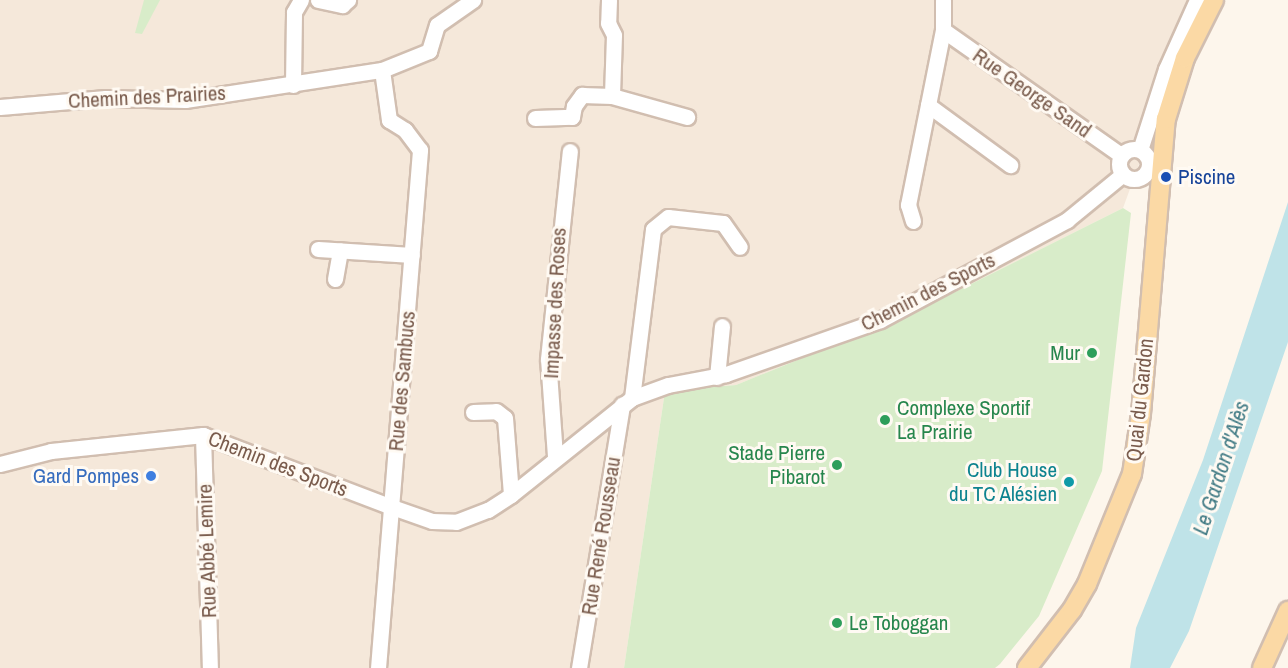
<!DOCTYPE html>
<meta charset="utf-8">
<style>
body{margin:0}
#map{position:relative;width:1288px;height:668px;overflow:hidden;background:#fdf6ec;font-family:"Archivo Narrow",sans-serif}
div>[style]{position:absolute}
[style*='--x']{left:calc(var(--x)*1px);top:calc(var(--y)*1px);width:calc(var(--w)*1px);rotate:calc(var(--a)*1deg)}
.residential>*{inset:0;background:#f5e8da}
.green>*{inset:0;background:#d8ecc9}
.water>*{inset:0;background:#bfe3e8}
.roads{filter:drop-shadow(2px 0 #d1beb0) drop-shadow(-2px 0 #d1beb0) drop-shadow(0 2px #d1beb0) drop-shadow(0 -2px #d1beb0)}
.minor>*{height:15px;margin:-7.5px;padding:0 7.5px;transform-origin:7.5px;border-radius:7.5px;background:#fff}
.minor>.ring{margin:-7.5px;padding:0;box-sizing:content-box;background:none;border:15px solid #fff;border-radius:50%}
.major>*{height:18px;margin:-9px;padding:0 9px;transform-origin:9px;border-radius:9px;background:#fbd9a5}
.dots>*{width:16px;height:16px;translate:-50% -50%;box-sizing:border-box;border:3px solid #fffaf3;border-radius:50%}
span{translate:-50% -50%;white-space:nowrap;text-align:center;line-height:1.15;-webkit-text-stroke:6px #fffaf3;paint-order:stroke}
.street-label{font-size:21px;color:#7a5c4d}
.transit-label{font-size:21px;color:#164399}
.left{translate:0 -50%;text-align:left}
.leisure-label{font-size:21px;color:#27864d}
.right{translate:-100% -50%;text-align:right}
.culture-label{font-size:21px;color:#0d838f}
.shop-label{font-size:21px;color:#366cbe}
.water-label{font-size:22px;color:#437c86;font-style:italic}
</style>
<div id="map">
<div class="residential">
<i style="clip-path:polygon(0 0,1205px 0,1171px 77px,1123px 208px,913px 313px,736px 385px,665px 391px,624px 668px,0 668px)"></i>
</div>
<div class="green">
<i style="clip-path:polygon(144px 0,160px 0,142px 34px,135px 33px)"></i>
<i style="clip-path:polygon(1123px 208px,1131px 213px,1102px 471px,1039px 616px,1000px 664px,995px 668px,624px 668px,665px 391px,736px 385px,913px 313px)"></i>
</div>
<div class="water">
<i style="clip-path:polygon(1288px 202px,1288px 342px,1189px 631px,1170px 668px,1130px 668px,1136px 628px,1203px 460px)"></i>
</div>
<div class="roads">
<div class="minor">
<i style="--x:318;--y:0;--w:25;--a:12"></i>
<i style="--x:342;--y:5;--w:8;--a:-40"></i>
<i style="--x:609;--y:0;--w:23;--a:92"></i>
<i style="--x:608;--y:23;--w:13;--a:63"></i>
<i style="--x:614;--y:35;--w:61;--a:91.9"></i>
<i style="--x:612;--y:96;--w:78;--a:15.6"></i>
<i style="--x:943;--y:30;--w:218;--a:35.1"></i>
<i style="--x:293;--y:85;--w:73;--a:-89.2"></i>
<i style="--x:294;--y:12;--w:14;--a:-60"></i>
<i style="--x:928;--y:105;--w:102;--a:36.2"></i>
<i style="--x:0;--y:107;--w:106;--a:-4.9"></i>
<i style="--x:106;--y:98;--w:79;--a:1.5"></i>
<i style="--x:185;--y:100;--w:199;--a:-8.7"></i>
<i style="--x:382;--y:70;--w:51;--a:-22"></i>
<i style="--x:429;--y:51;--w:27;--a:-73"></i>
<i style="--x:437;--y:25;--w:44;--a:-34.8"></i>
<i style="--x:535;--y:118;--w:37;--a:-2"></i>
<i style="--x:572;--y:117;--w:11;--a:-80"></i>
<i style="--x:574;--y:106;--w:14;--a:-54"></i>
<i style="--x:582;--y:95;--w:30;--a:2"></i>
<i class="ring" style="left:1119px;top:149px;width:15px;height:15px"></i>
<i style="--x:1140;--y:150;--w:85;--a:-72.2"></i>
<i style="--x:1166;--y:69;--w:76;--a:-65.8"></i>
<i style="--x:913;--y:221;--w:17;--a:-107"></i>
<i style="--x:908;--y:205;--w:178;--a:-78.7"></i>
<i style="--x:943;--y:30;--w:30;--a:-90"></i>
<i style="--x:318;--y:249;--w:94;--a:3.7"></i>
<i style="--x:335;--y:279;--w:29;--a:-80"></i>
<i style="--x:717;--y:377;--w:51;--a:-84.4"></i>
<i style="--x:632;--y:398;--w:170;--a:-82.9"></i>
<i style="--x:653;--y:229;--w:19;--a:-39"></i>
<i style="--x:668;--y:217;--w:55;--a:6.2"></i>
<i style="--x:723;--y:223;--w:29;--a:55"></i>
<i style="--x:473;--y:412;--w:23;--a:-2"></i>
<i style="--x:496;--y:411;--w:11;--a:38"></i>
<i style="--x:505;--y:418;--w:77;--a:85.5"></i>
<i style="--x:203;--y:435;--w:233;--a:88.3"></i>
<i style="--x:555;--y:456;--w:97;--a:-94.1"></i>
<i style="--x:548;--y:359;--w:209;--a:-84"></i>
<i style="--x:0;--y:464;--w:53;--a:-14.3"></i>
<i style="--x:51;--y:451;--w:153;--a:-6"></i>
<i style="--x:203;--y:435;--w:202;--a:20.9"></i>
<i style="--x:392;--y:507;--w:42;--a:19.3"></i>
<i style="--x:432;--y:521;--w:24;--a:2"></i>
<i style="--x:456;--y:522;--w:34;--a:-21"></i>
<i style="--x:488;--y:510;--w:27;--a:-33"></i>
<i style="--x:511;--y:495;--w:155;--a:-38.7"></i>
<i style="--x:632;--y:398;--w:38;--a:-20"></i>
<i style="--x:668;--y:385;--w:59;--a:-10.7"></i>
<i style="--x:726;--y:374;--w:163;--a:-19.3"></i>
<i style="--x:880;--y:320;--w:212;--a:-28.1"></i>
<i style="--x:1067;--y:220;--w:71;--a:-39.3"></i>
<i style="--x:378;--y:668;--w:520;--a:-85.36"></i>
<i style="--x:420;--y:150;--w:25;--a:-127"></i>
<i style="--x:405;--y:130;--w:19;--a:-148"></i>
<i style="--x:389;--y:120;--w:50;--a:-98"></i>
<i style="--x:579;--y:668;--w:267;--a:-80.7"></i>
</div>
<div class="major">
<i style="--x:1027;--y:668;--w:73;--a:-52.2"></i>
<i style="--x:1072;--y:610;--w:30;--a:-60"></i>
<i style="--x:1087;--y:584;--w:119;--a:-67.8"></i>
<i style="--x:1132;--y:474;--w:61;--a:-81.5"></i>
<i style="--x:1141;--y:414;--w:296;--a:-85.2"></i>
<i style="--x:1166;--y:119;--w:64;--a:-72.7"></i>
<i style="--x:1185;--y:58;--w:65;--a:-63.4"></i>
<i style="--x:1262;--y:668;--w:63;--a:-65.5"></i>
</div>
</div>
<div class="dots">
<i style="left:1166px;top:177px;background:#1a4fb4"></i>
<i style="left:1092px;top:353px;background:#2e9e5b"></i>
<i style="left:885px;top:420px;background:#2e9e5b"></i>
<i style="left:837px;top:465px;background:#2e9e5b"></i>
<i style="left:151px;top:476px;background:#3f7fe0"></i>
<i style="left:1069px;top:482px;background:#0f9aa8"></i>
<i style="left:837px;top:623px;background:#2e9e5b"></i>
</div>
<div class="street-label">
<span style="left:1032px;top:93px;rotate:35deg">Rue George Sand</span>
<span style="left:147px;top:97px;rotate:-3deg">Chemin des Prairies</span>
<span style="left:928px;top:292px;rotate:-27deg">Chemin des Sports</span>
<span style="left:555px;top:303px;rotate:-87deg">Impasse des Roses</span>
<span style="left:402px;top:381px;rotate:-85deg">Rue des Sambucs</span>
<span style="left:1140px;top:400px;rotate:-84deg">Quai du Gardon</span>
<span style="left:278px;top:464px;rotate:21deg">Chemin des Sports</span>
<span style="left:601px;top:536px;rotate:-81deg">Rue René Rousseau</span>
<span style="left:207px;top:551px;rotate:-92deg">Rue Abbé Lemire</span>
</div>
<div class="transit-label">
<span class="left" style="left:1178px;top:177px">Piscine</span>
</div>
<div class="leisure-label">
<span class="right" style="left:1080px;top:353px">Mur</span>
<span class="left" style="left:897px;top:420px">Complexe Sportif<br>La Prairie</span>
<span class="right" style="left:825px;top:465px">Stade Pierre<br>Pibarot</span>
<span class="left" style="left:849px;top:623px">Le Toboggan</span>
</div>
<div class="culture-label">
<span class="right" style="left:1057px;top:482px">Club House<br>du TC Alésien</span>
</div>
<div class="shop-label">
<span class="right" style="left:139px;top:476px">Gard Pompes</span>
</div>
<div class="water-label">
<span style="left:1221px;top:468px;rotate:-72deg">Le Gardon d'Alès</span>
</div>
</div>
